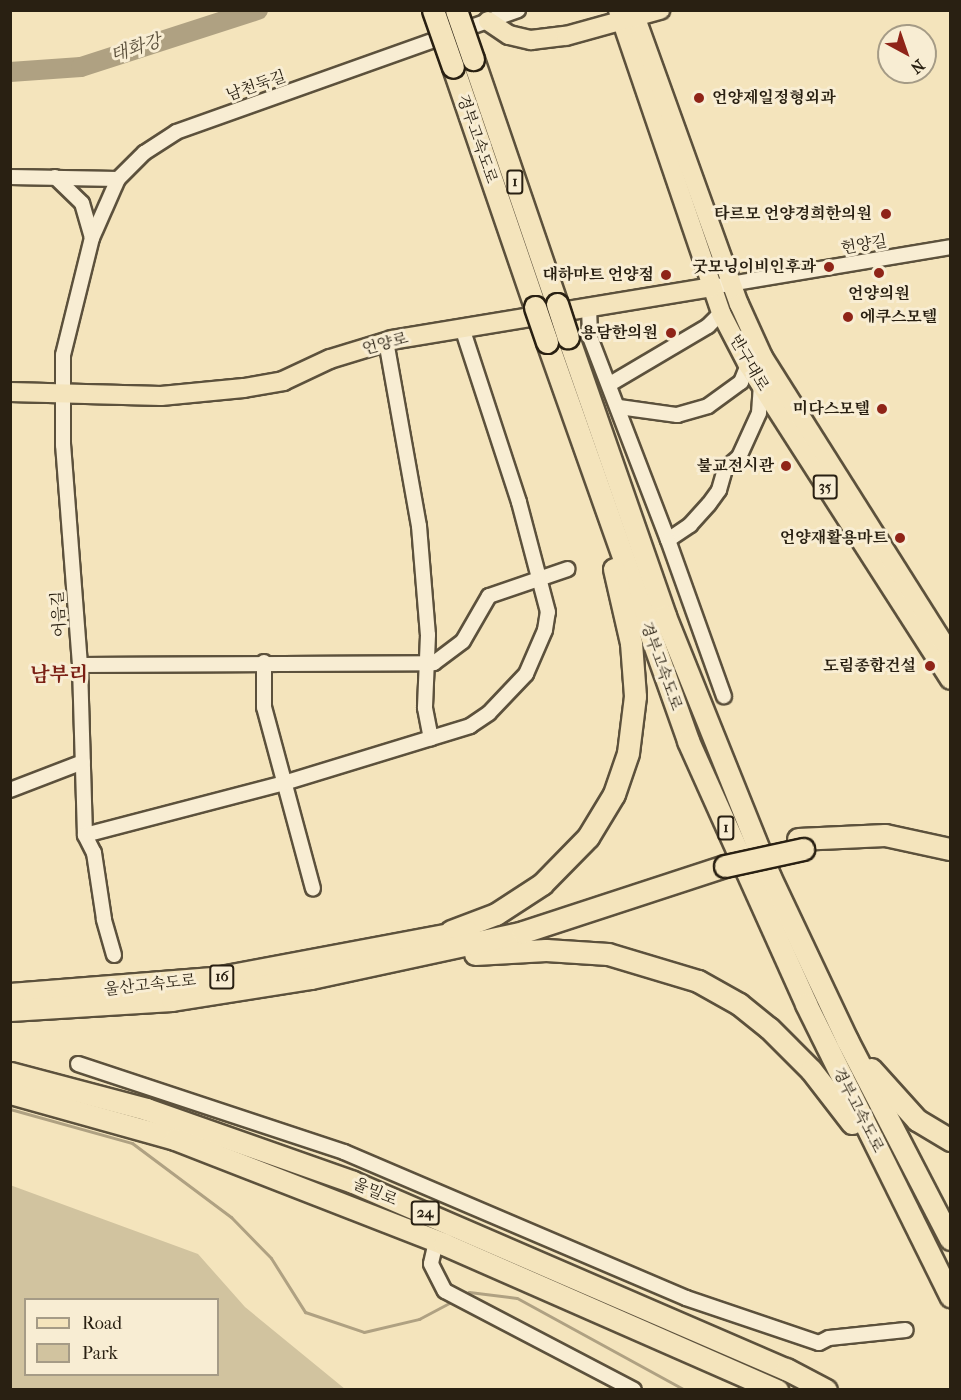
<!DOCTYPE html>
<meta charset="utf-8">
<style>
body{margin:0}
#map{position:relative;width:961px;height:1400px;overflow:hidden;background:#f4e4bc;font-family:"IM FELL French Canon","Noto Serif KR",serif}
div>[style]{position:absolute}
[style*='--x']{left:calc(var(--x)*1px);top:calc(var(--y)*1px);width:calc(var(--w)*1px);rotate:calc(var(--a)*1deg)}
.green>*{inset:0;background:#d1c39f}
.stream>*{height:3px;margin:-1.5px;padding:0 1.5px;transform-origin:1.5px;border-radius:1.5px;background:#afa182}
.river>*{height:20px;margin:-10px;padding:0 10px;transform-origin:10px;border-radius:10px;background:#afa182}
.roads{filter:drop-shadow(2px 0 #5c513c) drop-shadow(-2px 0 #5c513c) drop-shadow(0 2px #5c513c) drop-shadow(0 -2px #5c513c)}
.minor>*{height:14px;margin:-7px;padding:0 7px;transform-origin:7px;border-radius:7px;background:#f8edd3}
.major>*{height:18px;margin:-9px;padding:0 9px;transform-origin:9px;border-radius:9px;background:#f4e4bc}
.highway>*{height:21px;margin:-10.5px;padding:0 10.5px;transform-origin:10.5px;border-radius:10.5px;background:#f4e4bc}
.bridges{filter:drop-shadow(2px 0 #292012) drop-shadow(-2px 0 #292012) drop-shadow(0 2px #292012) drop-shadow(0 -2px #292012)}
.highway-bridge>*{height:21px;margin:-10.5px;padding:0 10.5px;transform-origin:10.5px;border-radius:10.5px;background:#f4e4bc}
.dots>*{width:16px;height:16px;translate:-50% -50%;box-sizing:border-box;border:3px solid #f8edd3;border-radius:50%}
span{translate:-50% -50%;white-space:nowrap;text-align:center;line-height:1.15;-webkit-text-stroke:6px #f8edd3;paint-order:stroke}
.shield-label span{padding:2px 4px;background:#f8edd3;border:2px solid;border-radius:4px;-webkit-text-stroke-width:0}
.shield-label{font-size:15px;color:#292012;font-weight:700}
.street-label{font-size:16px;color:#292012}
.poi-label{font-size:16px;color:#292012;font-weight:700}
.left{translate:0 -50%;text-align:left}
.right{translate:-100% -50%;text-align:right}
.water-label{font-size:18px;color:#584d39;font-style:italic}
.quarter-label{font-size:20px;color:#7a1f14;font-weight:700}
.frame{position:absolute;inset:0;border:12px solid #292012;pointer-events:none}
.legend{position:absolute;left:24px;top:1298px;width:195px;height:78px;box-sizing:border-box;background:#f8edd3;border:2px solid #a59b86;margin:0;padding:8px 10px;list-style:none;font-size:18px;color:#292012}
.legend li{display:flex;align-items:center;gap:12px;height:30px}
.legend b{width:30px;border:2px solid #a59b86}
.north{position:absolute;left:877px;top:24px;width:60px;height:60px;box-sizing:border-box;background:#f8edd3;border:2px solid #a59b86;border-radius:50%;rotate:140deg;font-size:16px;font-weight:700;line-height:24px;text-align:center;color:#292012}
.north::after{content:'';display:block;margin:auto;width:21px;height:27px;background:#8f2418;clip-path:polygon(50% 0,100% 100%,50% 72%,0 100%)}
</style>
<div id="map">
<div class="green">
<i style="clip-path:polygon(evenodd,10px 1185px,198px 1254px,245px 1307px,345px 1389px,11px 1389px,10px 1185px,26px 1300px,218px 1300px,218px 1374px,26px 1374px,26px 1300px)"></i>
</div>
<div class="stream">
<i style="--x:10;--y:1109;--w:127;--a:15.6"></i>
<i style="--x:132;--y:1143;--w:124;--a:36.8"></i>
<i style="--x:231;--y:1217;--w:57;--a:45.7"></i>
<i style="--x:271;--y:1258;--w:64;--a:57.8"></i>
<i style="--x:305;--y:1312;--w:62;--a:18.7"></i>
<i style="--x:364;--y:1332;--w:57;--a:-13.3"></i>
<i style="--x:419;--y:1319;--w:40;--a:-28"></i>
<i style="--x:462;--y:1296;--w:8;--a:-30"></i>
<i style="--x:469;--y:1292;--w:48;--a:7.1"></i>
<i style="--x:517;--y:1298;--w:192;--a:28.7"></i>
</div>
<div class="river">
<i style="--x:10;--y:72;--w:71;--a:-4"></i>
<i style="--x:81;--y:67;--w:186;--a:-17.9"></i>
</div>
<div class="roads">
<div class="minor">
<i style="--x:10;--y:177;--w:108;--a:1.1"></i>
<i style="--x:118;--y:179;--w:37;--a:-45"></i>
<i style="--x:144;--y:153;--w:38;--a:-33"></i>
<i style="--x:176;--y:132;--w:363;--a:-19.6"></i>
<i style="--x:55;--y:177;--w:37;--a:44"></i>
<i style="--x:82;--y:203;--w:36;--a:74"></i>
<i style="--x:712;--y:287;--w:241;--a:-9.5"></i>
<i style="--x:589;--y:307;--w:30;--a:88"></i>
<i style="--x:590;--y:337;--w:217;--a:69"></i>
<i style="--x:668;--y:540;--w:27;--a:-34"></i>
<i style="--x:690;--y:525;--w:28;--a:-48"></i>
<i style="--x:709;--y:504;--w:17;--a:-54"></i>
<i style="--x:719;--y:490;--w:22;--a:-74"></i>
<i style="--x:725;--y:469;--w:18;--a:-41"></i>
<i style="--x:739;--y:457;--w:48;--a:-65.6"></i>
<i style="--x:759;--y:413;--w:28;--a:-86"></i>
<i style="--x:386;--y:341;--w:188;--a:79.9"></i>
<i style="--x:419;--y:526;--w:109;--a:85.3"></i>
<i style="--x:428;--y:635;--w:73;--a:92.4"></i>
<i style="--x:425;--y:708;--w:31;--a:79"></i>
<i style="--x:610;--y:384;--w:114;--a:-30.6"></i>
<i style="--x:708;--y:326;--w:18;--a:-45"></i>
<i style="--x:619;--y:407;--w:59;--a:7.9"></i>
<i style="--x:677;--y:415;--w:32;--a:-16"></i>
<i style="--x:708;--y:406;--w:41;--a:-36"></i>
<i style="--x:741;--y:382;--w:18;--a:-68"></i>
<i style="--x:668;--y:540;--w:166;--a:70.3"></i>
<i style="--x:264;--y:662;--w:45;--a:90"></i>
<i style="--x:264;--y:707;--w:188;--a:74.9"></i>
<i style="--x:80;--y:665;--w:354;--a:-0.3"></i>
<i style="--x:434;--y:663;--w:36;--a:-37"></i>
<i style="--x:463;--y:641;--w:52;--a:-60"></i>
<i style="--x:489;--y:596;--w:83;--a:-18.9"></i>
<i style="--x:10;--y:790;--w:78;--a:-21"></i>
<i style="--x:85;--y:835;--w:170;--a:-91.7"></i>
<i style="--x:80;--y:665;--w:221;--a:-94.4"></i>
<i style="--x:63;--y:445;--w:90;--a:-90"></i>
<i style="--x:63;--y:355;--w:121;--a:-76.1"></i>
<i style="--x:92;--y:238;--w:64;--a:-66.2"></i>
<i style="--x:114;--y:955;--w:37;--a:-106"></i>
<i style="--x:104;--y:919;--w:67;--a:-98.6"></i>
<i style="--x:94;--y:853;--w:20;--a:-117"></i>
<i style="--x:85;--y:835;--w:206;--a:-14.6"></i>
<i style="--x:284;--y:783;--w:195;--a:-17"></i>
<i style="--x:470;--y:726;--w:23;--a:-34"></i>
<i style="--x:489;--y:713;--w:54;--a:-46.5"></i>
<i style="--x:526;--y:674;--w:48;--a:-66.6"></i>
<i style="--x:545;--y:630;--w:18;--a:-81"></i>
<i style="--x:548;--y:612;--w:114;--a:-104.8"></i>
<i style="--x:519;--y:502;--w:183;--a:-108.1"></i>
<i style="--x:78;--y:1064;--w:280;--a:18.3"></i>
<i style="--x:344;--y:1152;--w:372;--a:23.1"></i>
<i style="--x:686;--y:1298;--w:140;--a:18.7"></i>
<i style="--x:819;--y:1343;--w:11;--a:-27"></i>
<i style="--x:829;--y:1338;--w:77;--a:-5.9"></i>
<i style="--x:435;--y:1246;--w:18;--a:103"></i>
<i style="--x:431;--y:1264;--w:30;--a:63"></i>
<i style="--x:445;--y:1291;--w:213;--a:27.6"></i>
</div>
<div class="major">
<i style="--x:618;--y:10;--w:320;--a:71.2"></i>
<i style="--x:721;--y:313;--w:59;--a:62.6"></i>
<i style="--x:748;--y:365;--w:374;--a:57.3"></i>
<i style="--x:633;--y:10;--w:313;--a:70.2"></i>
<i style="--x:739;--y:304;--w:58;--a:65.6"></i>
<i style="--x:763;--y:357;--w:350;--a:57.7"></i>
<i style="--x:488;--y:21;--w:25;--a:34"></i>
<i style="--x:509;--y:35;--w:23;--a:13"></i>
<i style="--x:531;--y:40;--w:35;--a:-7"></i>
<i style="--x:566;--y:36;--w:98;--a:-15.5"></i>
<i style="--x:10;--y:392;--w:151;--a:1.5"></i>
<i style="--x:161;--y:396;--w:83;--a:-5.5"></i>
<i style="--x:244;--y:388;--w:40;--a:-10"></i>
<i style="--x:283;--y:381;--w:52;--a:-25.1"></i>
<i style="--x:330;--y:359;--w:65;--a:-17"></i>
<i style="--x:392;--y:340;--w:324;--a:-9.4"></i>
</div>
<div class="highway">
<i style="--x:473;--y:59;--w:259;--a:71.1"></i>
<i style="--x:453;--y:67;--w:254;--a:71.1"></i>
<i style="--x:568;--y:337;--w:295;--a:70.8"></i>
<i style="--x:665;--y:616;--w:281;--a:68.1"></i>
<i style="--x:770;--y:877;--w:180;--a:64.7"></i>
<i style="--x:847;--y:1040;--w:224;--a:62.6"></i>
<i style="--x:547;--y:342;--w:423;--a:70.5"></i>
<i style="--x:688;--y:741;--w:288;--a:65.8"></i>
<i style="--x:806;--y:1004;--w:326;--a:63.7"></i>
<i style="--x:798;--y:839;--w:87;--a:-2.6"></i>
<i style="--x:885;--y:835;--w:66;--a:12.2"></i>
<i style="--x:451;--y:931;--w:48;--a:-20.7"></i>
<i style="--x:496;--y:914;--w:55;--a:-33.1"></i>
<i style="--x:542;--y:884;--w:66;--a:-45.6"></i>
<i style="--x:588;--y:837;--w:50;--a:-58.8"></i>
<i style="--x:614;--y:794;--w:43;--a:-71.1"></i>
<i style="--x:628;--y:753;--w:57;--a:-83"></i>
<i style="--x:635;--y:696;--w:53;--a:-94.3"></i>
<i style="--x:631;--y:643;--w:76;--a:-102.9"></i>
<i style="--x:475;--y:954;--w:71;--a:-3.2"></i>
<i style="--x:546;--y:950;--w:62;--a:3.7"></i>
<i style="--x:608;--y:954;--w:94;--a:16.7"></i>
<i style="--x:698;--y:981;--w:47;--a:29.3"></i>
<i style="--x:739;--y:1004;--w:38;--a:39"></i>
<i style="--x:769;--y:1028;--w:59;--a:45"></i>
<i style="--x:811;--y:1070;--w:67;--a:52.3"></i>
<i style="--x:10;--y:994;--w:206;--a:-4.5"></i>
<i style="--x:215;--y:978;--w:256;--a:-10.6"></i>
<i style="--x:10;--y:1010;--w:162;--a:-3.5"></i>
<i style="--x:172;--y:1000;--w:141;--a:-9"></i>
<i style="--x:311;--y:978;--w:217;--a:-12.2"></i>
<i style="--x:523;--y:932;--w:213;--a:-18.1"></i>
<i style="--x:871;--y:1069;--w:69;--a:48"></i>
<i style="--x:917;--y:1120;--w:39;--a:31"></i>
<i style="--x:10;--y:1073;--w:141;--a:14.8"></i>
<i style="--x:146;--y:1109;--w:219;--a:19.4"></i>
<i style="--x:353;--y:1182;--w:472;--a:23.4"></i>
<i style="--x:786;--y:1369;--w:45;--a:27.7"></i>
<i style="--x:10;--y:1093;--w:171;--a:15.6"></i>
<i style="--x:175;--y:1139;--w:289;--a:21.3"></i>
<i style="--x:444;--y:1244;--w:364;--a:23.7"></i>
</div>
</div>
<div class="bridges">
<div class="highway-bridge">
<i style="--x:433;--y:10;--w:60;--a:70.7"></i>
<i style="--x:456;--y:10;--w:52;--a:70.9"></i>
<i style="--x:557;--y:304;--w:35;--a:72"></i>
<i style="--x:535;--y:307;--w:37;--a:71"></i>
<i style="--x:725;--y:866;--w:80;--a:-12.3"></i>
</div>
</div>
<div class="dots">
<i style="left:699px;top:98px;background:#8f2418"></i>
<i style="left:886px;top:214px;background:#8f2418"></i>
<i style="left:829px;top:267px;background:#8f2418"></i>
<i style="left:879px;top:273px;background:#8f2418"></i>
<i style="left:666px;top:275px;background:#8f2418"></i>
<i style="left:848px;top:317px;background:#8f2418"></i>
<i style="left:671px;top:333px;background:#8f2418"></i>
<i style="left:882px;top:409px;background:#8f2418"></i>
<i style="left:786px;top:466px;background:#8f2418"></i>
<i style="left:900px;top:538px;background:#8f2418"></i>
<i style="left:930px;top:666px;background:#8f2418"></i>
</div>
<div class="shield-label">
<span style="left:515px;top:182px">1</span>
<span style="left:825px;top:487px">35</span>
<span style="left:726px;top:828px">1</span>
<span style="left:222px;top:977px">16</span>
<span style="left:425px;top:1213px">24</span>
</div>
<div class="street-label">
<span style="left:256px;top:86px;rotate:-19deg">남천둑길</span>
<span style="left:477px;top:139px;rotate:71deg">경부고속도로</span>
<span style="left:864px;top:245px;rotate:-10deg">헌양길</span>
<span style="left:385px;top:344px;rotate:-15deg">언양로</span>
<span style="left:749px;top:363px;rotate:60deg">반구대로</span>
<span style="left:59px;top:614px;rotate:-94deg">어음길</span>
<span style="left:661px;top:666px;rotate:70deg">경부고속도로</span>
<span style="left:150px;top:985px;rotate:-6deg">울산고속도로</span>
<span style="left:858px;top:1110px;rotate:63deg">경부고속도로</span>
<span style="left:375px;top:1192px;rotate:23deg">울밀로</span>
</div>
<div class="poi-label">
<span class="left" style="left:712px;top:98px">언양제일정형외과</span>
<span class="right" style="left:872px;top:214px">타르모 언양경희한의원</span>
<span class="right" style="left:816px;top:267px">굿모닝이비인후과</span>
<span class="right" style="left:654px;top:275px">대하마트 언양점</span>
<span style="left:879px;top:294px">언양의원</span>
<span class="left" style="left:860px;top:317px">에쿠스모텔</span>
<span class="right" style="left:658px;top:333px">용담한의원</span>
<span class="right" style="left:870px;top:409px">미다스모텔</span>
<span class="right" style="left:774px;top:466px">불교전시관</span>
<span class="right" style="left:888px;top:538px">언양재활용마트</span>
<span class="right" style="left:916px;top:666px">도림종합건설</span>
</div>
<div class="water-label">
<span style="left:136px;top:49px;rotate:-18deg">태화강</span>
</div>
<div class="quarter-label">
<span style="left:59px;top:674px">남부리</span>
</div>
<div class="frame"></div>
<ul class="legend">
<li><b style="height:8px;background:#f4e4bc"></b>Road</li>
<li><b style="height:16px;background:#d1c39f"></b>Park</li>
</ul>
<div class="north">N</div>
</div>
